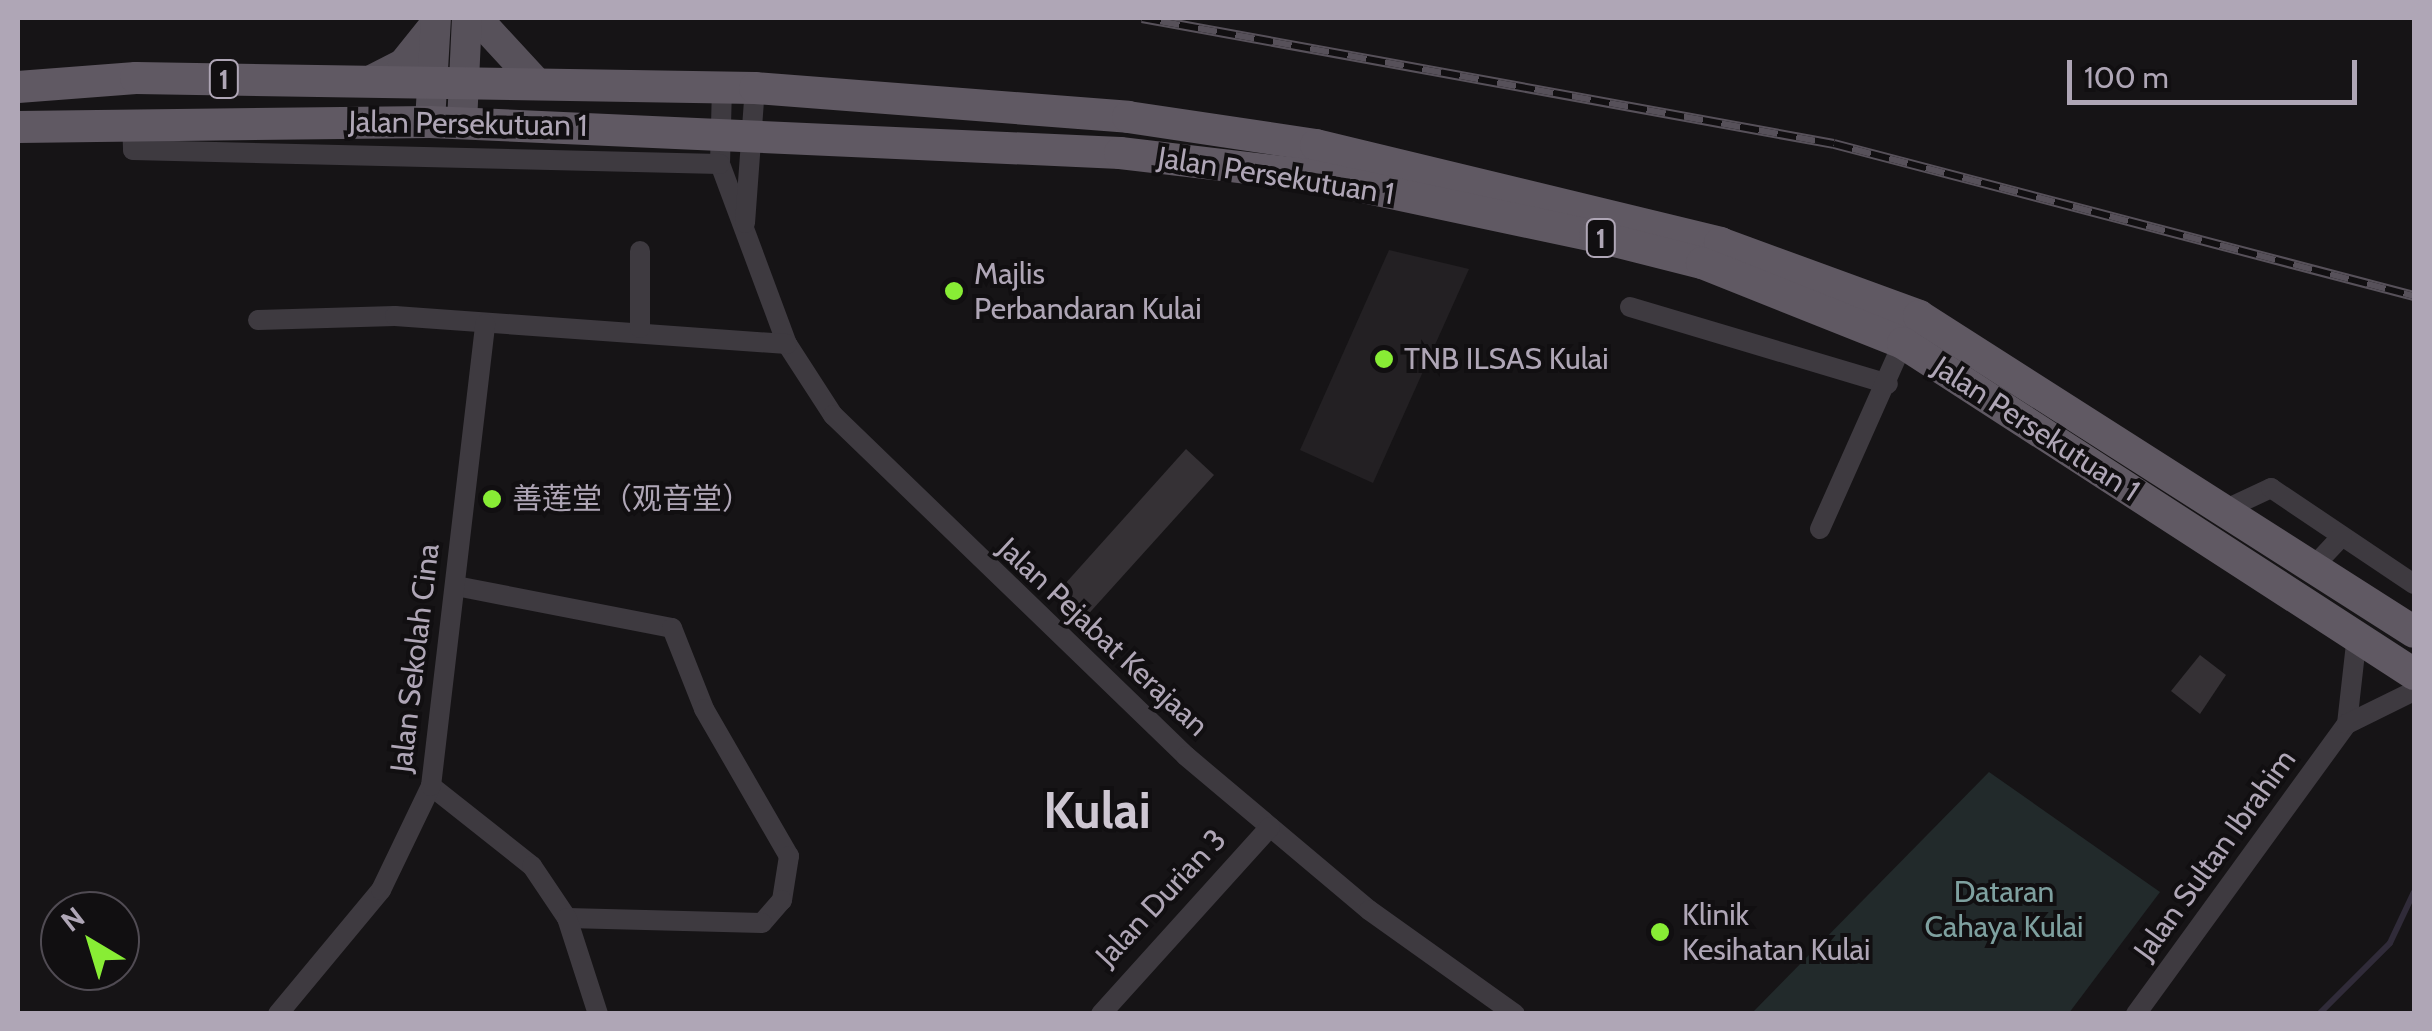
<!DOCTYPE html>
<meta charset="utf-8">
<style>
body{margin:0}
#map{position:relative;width:2432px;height:1031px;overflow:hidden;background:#161416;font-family:Cabin,"Noto Sans SC",sans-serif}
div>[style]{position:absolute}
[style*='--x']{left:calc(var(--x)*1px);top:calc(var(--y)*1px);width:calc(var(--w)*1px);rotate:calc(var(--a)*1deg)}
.built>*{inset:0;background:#232023}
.green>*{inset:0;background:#222a2b}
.stream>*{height:6px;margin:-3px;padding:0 3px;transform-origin:3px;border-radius:3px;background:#302b39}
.building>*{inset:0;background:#353135}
.minor>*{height:20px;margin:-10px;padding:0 10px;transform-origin:10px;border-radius:10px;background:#3e3a40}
.primary>*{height:30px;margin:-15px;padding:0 15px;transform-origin:15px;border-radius:15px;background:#57515a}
.trunk>*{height:32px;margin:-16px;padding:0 16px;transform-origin:16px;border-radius:16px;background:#605963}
.rail>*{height:10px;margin-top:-5px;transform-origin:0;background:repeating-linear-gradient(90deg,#110f11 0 19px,#57515a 0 38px);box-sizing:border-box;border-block:2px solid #57515a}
.dots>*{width:28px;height:28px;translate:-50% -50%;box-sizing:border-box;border:5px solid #110f11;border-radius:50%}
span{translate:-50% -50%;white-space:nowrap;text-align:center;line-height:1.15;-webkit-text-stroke:8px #110f11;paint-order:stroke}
.shield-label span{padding:2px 8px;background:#110f11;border:2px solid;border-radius:8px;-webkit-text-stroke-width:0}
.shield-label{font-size:28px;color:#afa6b6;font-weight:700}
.street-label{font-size:30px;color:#afa6b6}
.poi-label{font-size:30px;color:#afa6b6}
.left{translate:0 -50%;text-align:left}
.park-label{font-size:30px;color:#7ea09f}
.town-label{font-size:50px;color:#cec7d2;font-weight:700}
.frame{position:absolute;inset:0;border:20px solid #afa6b6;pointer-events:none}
.north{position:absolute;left:40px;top:891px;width:100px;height:100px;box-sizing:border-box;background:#110f11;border:2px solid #504b53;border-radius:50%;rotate:322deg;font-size:28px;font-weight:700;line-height:40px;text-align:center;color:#afa6b6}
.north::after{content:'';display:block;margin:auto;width:35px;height:45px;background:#88ed35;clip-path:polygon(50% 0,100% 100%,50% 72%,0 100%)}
.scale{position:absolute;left:2067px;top:60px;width:290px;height:45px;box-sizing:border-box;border:5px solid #afa6b6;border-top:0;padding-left:12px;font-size:30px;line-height:35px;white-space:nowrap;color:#afa6b6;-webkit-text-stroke:8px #110f11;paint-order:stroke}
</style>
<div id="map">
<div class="built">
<i style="clip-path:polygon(1389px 250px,1469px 269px,1373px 483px,1300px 450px)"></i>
</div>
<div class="green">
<i style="clip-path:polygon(1989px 772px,2160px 892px,2069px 1013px,1752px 1013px)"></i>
</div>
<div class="stream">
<i style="--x:2319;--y:1014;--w:100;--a:-45"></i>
<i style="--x:2390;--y:943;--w:56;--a:-64.8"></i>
</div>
<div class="building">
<i style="clip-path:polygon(1186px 449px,1214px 475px,1083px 620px,1055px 595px)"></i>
<i style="clip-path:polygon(2200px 655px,2226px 675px,2200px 714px,2171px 691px)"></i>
</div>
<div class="minor">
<i style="--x:722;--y:87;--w:77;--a:91.5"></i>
<i style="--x:720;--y:164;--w:192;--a:69.6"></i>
<i style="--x:787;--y:344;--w:85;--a:57.1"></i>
<i style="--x:833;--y:415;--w:491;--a:44"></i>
<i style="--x:1186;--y:756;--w:239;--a:40.1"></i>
<i style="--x:1369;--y:910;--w:179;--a:35.5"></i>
<i style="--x:132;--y:120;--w:30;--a:88"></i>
<i style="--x:133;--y:150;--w:587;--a:1.37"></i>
<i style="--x:745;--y:223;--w:135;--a:-85.8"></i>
<i style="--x:1630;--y:307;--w:269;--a:16.6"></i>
<i style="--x:258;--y:320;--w:137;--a:-1.7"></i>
<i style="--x:395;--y:316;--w:393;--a:4.1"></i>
<i style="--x:640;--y:328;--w:77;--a:-90"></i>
<i style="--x:2224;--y:510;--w:52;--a:-25.1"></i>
<i style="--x:2271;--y:488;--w:172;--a:33.9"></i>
<i style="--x:1820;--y:529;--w:204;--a:-66"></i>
<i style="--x:2313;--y:567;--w:42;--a:-46.9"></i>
<i style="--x:456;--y:586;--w:220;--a:11"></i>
<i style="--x:672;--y:628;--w:87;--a:68.4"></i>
<i style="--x:704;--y:709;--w:170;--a:60"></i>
<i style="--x:789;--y:856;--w:45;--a:99"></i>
<i style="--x:782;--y:900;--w:30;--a:131"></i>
<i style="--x:762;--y:923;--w:195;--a:-178.5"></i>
<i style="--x:2347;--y:724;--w:90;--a:-83.6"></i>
<i style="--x:431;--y:786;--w:129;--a:38.4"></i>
<i style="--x:532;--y:866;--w:63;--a:56.1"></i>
<i style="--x:567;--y:918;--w:101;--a:72.1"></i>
<i style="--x:278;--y:1014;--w:161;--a:-50.3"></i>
<i style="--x:381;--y:890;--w:115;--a:-64.3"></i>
<i style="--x:431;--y:786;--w:465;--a:-83.3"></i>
<i style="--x:1101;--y:1014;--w:252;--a:-47.9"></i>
<i style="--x:2136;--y:1014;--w:359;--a:-54"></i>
<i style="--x:2347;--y:724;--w:75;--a:-26.2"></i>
</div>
<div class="primary">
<i style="--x:477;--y:18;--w:88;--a:47.3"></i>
<i style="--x:373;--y:79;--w:34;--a:-27"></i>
<i style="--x:403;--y:64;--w:51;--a:-51.3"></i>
<i style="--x:430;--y:122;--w:104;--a:-86.7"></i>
<i style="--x:462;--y:123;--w:105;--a:-87.3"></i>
</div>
<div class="trunk">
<i style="--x:18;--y:87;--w:118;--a:-4.4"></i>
<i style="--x:136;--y:78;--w:619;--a:0.93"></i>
<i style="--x:755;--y:88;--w:374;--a:4.4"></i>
<i style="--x:1128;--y:117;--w:190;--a:8.5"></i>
<i style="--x:1316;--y:145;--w:416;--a:13.6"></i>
<i style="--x:1720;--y:243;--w:212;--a:20.1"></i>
<i style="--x:1919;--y:316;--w:587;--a:32.55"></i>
<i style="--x:18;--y:127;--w:412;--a:-0.7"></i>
<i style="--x:430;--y:122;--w:691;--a:2.57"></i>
<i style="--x:1120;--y:153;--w:188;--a:6.7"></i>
<i style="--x:1307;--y:175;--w:294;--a:12"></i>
<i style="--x:1595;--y:236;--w:110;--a:14.2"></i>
<i style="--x:1702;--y:263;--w:216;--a:21.7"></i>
<i style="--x:1903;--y:343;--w:609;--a:32.93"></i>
</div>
<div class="rail">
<i style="--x:1142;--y:18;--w:703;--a:10.32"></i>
<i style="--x:1834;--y:144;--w:600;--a:14.69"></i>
</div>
<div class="dots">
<i style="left:954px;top:291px;background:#88ed35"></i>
<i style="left:1384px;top:359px;background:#88ed35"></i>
<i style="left:492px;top:499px;background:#88ed35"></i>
<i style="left:1660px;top:932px;background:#88ed35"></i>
</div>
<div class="shield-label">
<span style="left:224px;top:79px">1</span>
<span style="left:1601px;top:238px">1</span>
</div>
<div class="street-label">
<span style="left:468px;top:124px;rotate:1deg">Jalan Persekutuan 1</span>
<span style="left:1276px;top:176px;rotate:9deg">Jalan Persekutuan 1</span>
<span style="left:2036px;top:429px;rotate:33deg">Jalan Persekutuan 1</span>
<span style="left:1103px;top:637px;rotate:43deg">Jalan Pejabat Kerajaan</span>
<span style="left:415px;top:658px;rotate:-83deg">Jalan Sekolah Cina</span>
<span style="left:2215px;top:855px;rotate:-54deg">Jalan Sultan Ibrahim</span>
<span style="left:1161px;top:898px;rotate:-47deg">Jalan Durian 3</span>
</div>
<div class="poi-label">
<span class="left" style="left:974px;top:291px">Majlis<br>Perbandaran Kulai</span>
<span class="left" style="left:1404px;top:359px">TNB ILSAS Kulai</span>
<span class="left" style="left:512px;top:499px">善莲堂（观音堂）</span>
<span class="left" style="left:1682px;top:932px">Klinik<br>Kesihatan Kulai</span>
</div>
<div class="park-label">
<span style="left:2004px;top:909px">Dataran<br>Cahaya Kulai</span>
</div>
<div class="town-label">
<span style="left:1097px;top:811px">Kulai</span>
</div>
<div class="frame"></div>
<div class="north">N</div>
<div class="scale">100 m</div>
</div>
